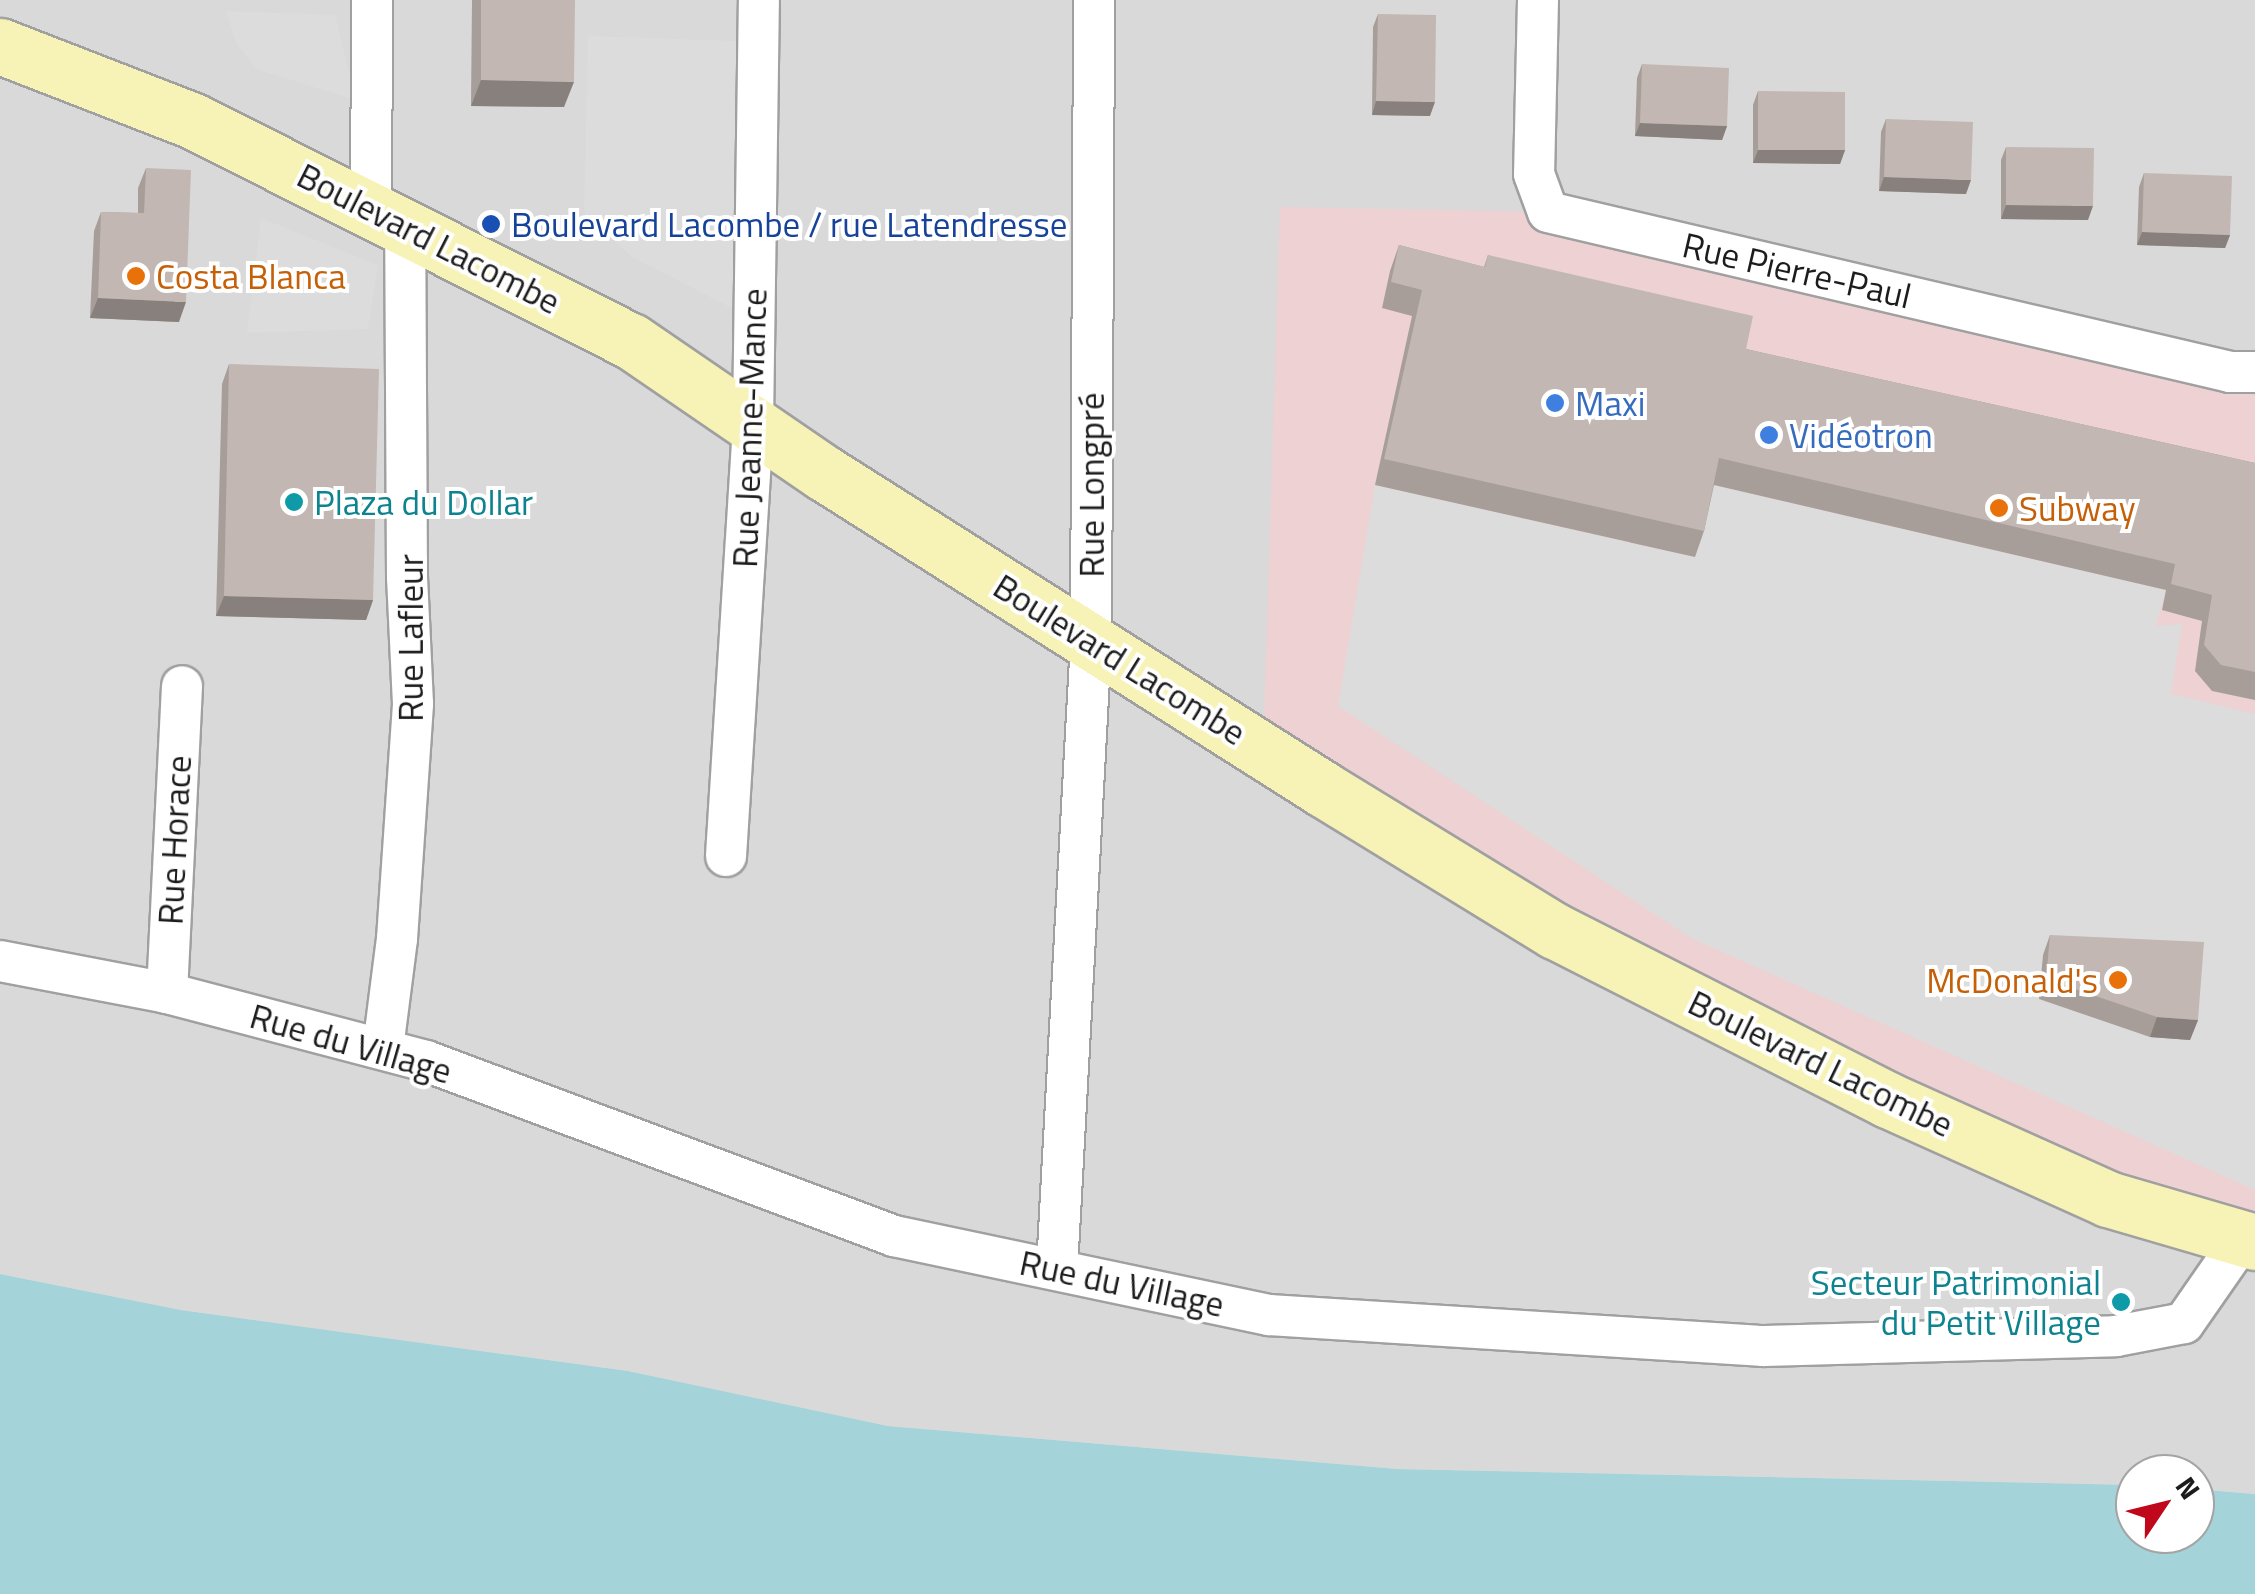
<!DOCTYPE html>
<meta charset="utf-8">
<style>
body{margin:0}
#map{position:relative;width:2255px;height:1594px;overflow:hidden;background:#ede8e2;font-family:"Titillium Web",sans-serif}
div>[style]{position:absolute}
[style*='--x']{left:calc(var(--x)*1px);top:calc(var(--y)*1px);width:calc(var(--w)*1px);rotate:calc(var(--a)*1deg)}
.residential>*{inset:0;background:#dad9d9}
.commercial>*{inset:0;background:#eed1d3}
.parking>*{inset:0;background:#dcdcdc}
.water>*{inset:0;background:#a4d3da}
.roads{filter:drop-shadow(2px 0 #a0a0a0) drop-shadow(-2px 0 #a0a0a0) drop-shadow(0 2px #a0a0a0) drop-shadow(0 -2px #a0a0a0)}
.minor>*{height:40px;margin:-20px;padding:0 20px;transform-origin:20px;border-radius:20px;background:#fff}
.secondary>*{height:55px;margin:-27.5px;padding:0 27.5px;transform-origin:27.5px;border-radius:27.5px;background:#f7f3b7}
.wall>*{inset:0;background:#a79d99}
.shaded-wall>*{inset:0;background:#88807d}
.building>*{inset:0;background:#c2b7b2}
.dots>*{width:28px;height:28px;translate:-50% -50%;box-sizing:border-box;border:5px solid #fff;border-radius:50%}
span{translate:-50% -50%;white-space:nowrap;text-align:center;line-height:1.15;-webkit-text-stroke:8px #fff;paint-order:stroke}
.transit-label{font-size:35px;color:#164399}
.left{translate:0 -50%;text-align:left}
.street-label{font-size:35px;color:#1c1c1c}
.food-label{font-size:35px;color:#c56008}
.right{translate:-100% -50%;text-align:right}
.shop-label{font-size:35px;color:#366cbe}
.culture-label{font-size:35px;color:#0d838f}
.north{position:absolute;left:2115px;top:1454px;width:100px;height:100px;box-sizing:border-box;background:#fff;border:2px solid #a4a4a4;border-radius:50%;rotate:55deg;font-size:28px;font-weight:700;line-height:40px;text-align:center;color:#1c1c1c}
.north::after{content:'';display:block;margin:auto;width:35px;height:45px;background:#c1071b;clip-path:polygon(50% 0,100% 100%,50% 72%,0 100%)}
</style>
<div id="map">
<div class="residential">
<i style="clip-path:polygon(0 0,2255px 0,2255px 1494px,2195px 1489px,2195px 1474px,2135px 1474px,2135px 1485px,1398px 1469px,888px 1426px,628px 1371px,181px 1310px,0 1274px)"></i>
</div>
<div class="commercial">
<i style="clip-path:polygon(1280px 207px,1548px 212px,2255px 372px,2255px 1242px,1555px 931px,1264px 721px)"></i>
</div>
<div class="parking">
<i style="clip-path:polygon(226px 11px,335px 15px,356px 100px,256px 69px,236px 43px)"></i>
<i style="clip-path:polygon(588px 36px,736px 41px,738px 311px,632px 257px,584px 212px)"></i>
<i style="clip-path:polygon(261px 218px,378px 265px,368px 329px,247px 333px)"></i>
<i style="clip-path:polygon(1709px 484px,2166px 590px,2156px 626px,2182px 624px,2171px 694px,2255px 714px,2255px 1190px,1691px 938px,1338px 706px,1375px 485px,1694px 557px)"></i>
</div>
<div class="water">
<i style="clip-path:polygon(0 1274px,181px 1310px,628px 1371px,888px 1426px,1398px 1469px,2135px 1485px,2135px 1534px,2195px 1534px,2195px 1489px,2255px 1494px,2255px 1594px,0 1594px)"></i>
</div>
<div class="roads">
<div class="minor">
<i style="--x:1538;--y:0;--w:174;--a:91.3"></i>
<i style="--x:1534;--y:174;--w:40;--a:69.8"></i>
<i style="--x:1548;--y:212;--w:701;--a:13.2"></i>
<i style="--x:2230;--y:372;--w:25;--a:0"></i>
<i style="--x:371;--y:207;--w:207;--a:-89.7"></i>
<i style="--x:726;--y:856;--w:434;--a:-86.4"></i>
<i style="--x:753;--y:423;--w:423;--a:-89.2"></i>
<i style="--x:0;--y:961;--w:170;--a:10.8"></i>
<i style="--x:167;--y:993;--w:268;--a:14.7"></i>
<i style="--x:426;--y:1061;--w:500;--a:20.5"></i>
<i style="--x:894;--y:1236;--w:383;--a:11.9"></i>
<i style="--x:1269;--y:1315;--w:496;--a:3.6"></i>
<i style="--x:1764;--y:1346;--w:352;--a:-1.6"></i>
<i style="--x:2116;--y:1336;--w:69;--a:-10.8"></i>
<i style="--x:2184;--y:1323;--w:103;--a:-55.2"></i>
<i style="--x:167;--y:993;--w:307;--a:-87.2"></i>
<i style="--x:383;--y:1048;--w:110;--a:-82.7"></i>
<i style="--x:397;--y:939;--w:236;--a:-86.1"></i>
<i style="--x:413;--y:704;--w:126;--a:-92.7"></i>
<i style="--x:407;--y:578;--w:352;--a:-90.3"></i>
<i style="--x:1057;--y:1269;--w:629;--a:-86.9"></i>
<i style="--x:1091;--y:641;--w:641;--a:-89.73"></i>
</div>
<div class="secondary">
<i style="--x:0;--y:46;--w:207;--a:21.2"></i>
<i style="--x:193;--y:121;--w:490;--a:26.7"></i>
<i style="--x:631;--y:341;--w:234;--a:34.4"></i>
<i style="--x:824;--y:473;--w:591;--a:32.34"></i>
<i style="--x:1323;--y:789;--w:272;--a:31.5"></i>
<i style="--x:1555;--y:931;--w:373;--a:26.9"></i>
<i style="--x:1888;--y:1100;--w:241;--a:24.2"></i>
<i style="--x:2108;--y:1199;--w:153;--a:16.3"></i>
</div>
</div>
<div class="wall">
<i style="clip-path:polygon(472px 0,575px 0,564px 107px,471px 106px)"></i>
<i style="clip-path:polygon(1378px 14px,1430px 116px,1372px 115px,1373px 27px)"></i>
<i style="clip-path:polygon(1642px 64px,1727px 126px,1722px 140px,1635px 136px,1637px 78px)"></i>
<i style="clip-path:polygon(1758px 91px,1845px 150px,1840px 164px,1753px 163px,1753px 105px)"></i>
<i style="clip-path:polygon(1886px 119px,1966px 194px,1879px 191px,1881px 132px)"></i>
<i style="clip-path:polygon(2006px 147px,2088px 220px,2001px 219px,2001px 160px)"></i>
<i style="clip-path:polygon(146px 168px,179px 322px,90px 318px,94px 231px,101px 212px,138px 213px,138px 188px)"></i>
<i style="clip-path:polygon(2144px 173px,2230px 235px,2225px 248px,2137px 245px,2139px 187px)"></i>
<i style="clip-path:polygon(1399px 245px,1484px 267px,1488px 255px,1746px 349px,2255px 463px,2255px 700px,2212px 691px,2195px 671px,2202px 621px,2162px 610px,2166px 590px,1714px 485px,1704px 531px,1695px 557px,1375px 485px,1412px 316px,1382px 308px,1390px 271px)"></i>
<i style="clip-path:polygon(229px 364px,373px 600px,366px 620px,216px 616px,222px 384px)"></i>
<i style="clip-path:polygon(2050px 935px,2198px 1020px,2190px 1040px,2150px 1037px,2039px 999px,2043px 955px)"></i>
</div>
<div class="shaded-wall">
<i style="clip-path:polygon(481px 80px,574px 82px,564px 107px,471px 106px)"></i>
<i style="clip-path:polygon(1376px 101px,1435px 102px,1430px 116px,1372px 115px)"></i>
<i style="clip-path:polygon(1640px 123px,1727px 126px,1722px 140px,1635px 136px)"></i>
<i style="clip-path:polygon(1758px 150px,1845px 150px,1840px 164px,1753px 163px)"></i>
<i style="clip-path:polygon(1884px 177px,1971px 180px,1966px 194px,1879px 191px)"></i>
<i style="clip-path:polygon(2006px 205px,2093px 206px,2088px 220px,2001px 219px)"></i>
<i style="clip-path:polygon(2142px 232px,2230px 235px,2225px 248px,2137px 245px)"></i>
<i style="clip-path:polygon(98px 298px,186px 302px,179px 322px,90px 318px)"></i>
<i style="clip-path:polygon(224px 596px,373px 600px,366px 620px,216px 616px)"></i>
<i style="clip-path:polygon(2157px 1017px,2198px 1020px,2190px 1040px,2150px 1037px)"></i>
</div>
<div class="building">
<i style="clip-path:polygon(481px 0,575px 0,574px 82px,481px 80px)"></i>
<i style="clip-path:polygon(1378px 14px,1436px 15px,1435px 102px,1376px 101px)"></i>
<i style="clip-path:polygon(1642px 64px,1729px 68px,1727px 126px,1640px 123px)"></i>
<i style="clip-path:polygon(1758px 91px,1845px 92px,1845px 150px,1758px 150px)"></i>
<i style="clip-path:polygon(1886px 119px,1973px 122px,1971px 180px,1884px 177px)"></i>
<i style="clip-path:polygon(2006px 147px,2094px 148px,2093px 206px,2006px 205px)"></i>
<i style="clip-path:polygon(146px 168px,191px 170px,186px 302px,98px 298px,101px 212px,144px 213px)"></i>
<i style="clip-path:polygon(2144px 173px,2232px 176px,2230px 235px,2142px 232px)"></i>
<i style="clip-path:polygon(1399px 245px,1485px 267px,1488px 255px,1753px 316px,1746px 349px,2255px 463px,2255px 672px,2221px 665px,2204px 645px,2212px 595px,2171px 584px,2175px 564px,1719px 458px,1704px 531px,1384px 459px,1422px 290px,1391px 282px)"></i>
<i style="clip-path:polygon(229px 364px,379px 369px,373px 600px,224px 596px)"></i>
<i style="clip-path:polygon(2050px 935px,2204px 942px,2198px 1020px,2157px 1017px,2046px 979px)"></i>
</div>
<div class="dots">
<i style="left:491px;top:224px;background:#1a4fb4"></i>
<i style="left:136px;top:276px;background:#e8710a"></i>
<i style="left:1555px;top:403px;background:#3f7fe0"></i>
<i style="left:1769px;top:435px;background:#3f7fe0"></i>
<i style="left:294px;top:502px;background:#0f9aa8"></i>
<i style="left:1999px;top:508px;background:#e8710a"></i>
<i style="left:2118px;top:980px;background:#e8710a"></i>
<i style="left:2121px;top:1302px;background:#0f9aa8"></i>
</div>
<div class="transit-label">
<span class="left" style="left:511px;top:224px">Boulevard Lacombe / rue Latendresse</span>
</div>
<div class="street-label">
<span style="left:429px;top:238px;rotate:27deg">Boulevard Lacombe</span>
<span style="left:1797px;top:270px;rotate:13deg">Rue Pierre-Paul</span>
<span style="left:749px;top:428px;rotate:-88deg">Rue Jeanne-Mance</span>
<span style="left:1091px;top:485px;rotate:-90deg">Rue Longpré</span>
<span style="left:410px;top:638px;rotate:-90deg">Rue Lafleur</span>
<span style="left:1120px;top:659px;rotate:32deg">Boulevard Lacombe</span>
<span style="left:174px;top:840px;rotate:-87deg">Rue Horace</span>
<span style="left:351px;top:1043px;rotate:16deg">Rue du Village</span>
<span style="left:1821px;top:1063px;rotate:26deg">Boulevard Lacombe</span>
<span style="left:1122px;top:1283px;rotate:12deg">Rue du Village</span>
</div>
<div class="food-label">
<span class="left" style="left:156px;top:276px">Costa Blanca</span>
<span class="left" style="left:2019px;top:508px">Subway</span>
<span class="right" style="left:2098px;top:980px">McDonald's</span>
</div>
<div class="shop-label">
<span class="left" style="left:1575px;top:403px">Maxi</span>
<span class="left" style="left:1789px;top:435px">Vidéotron</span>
</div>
<div class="culture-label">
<span class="left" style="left:314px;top:502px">Plaza du Dollar</span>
<span class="right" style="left:2101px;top:1302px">Secteur Patrimonial<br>du Petit Village</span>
</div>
<div class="north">N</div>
</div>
